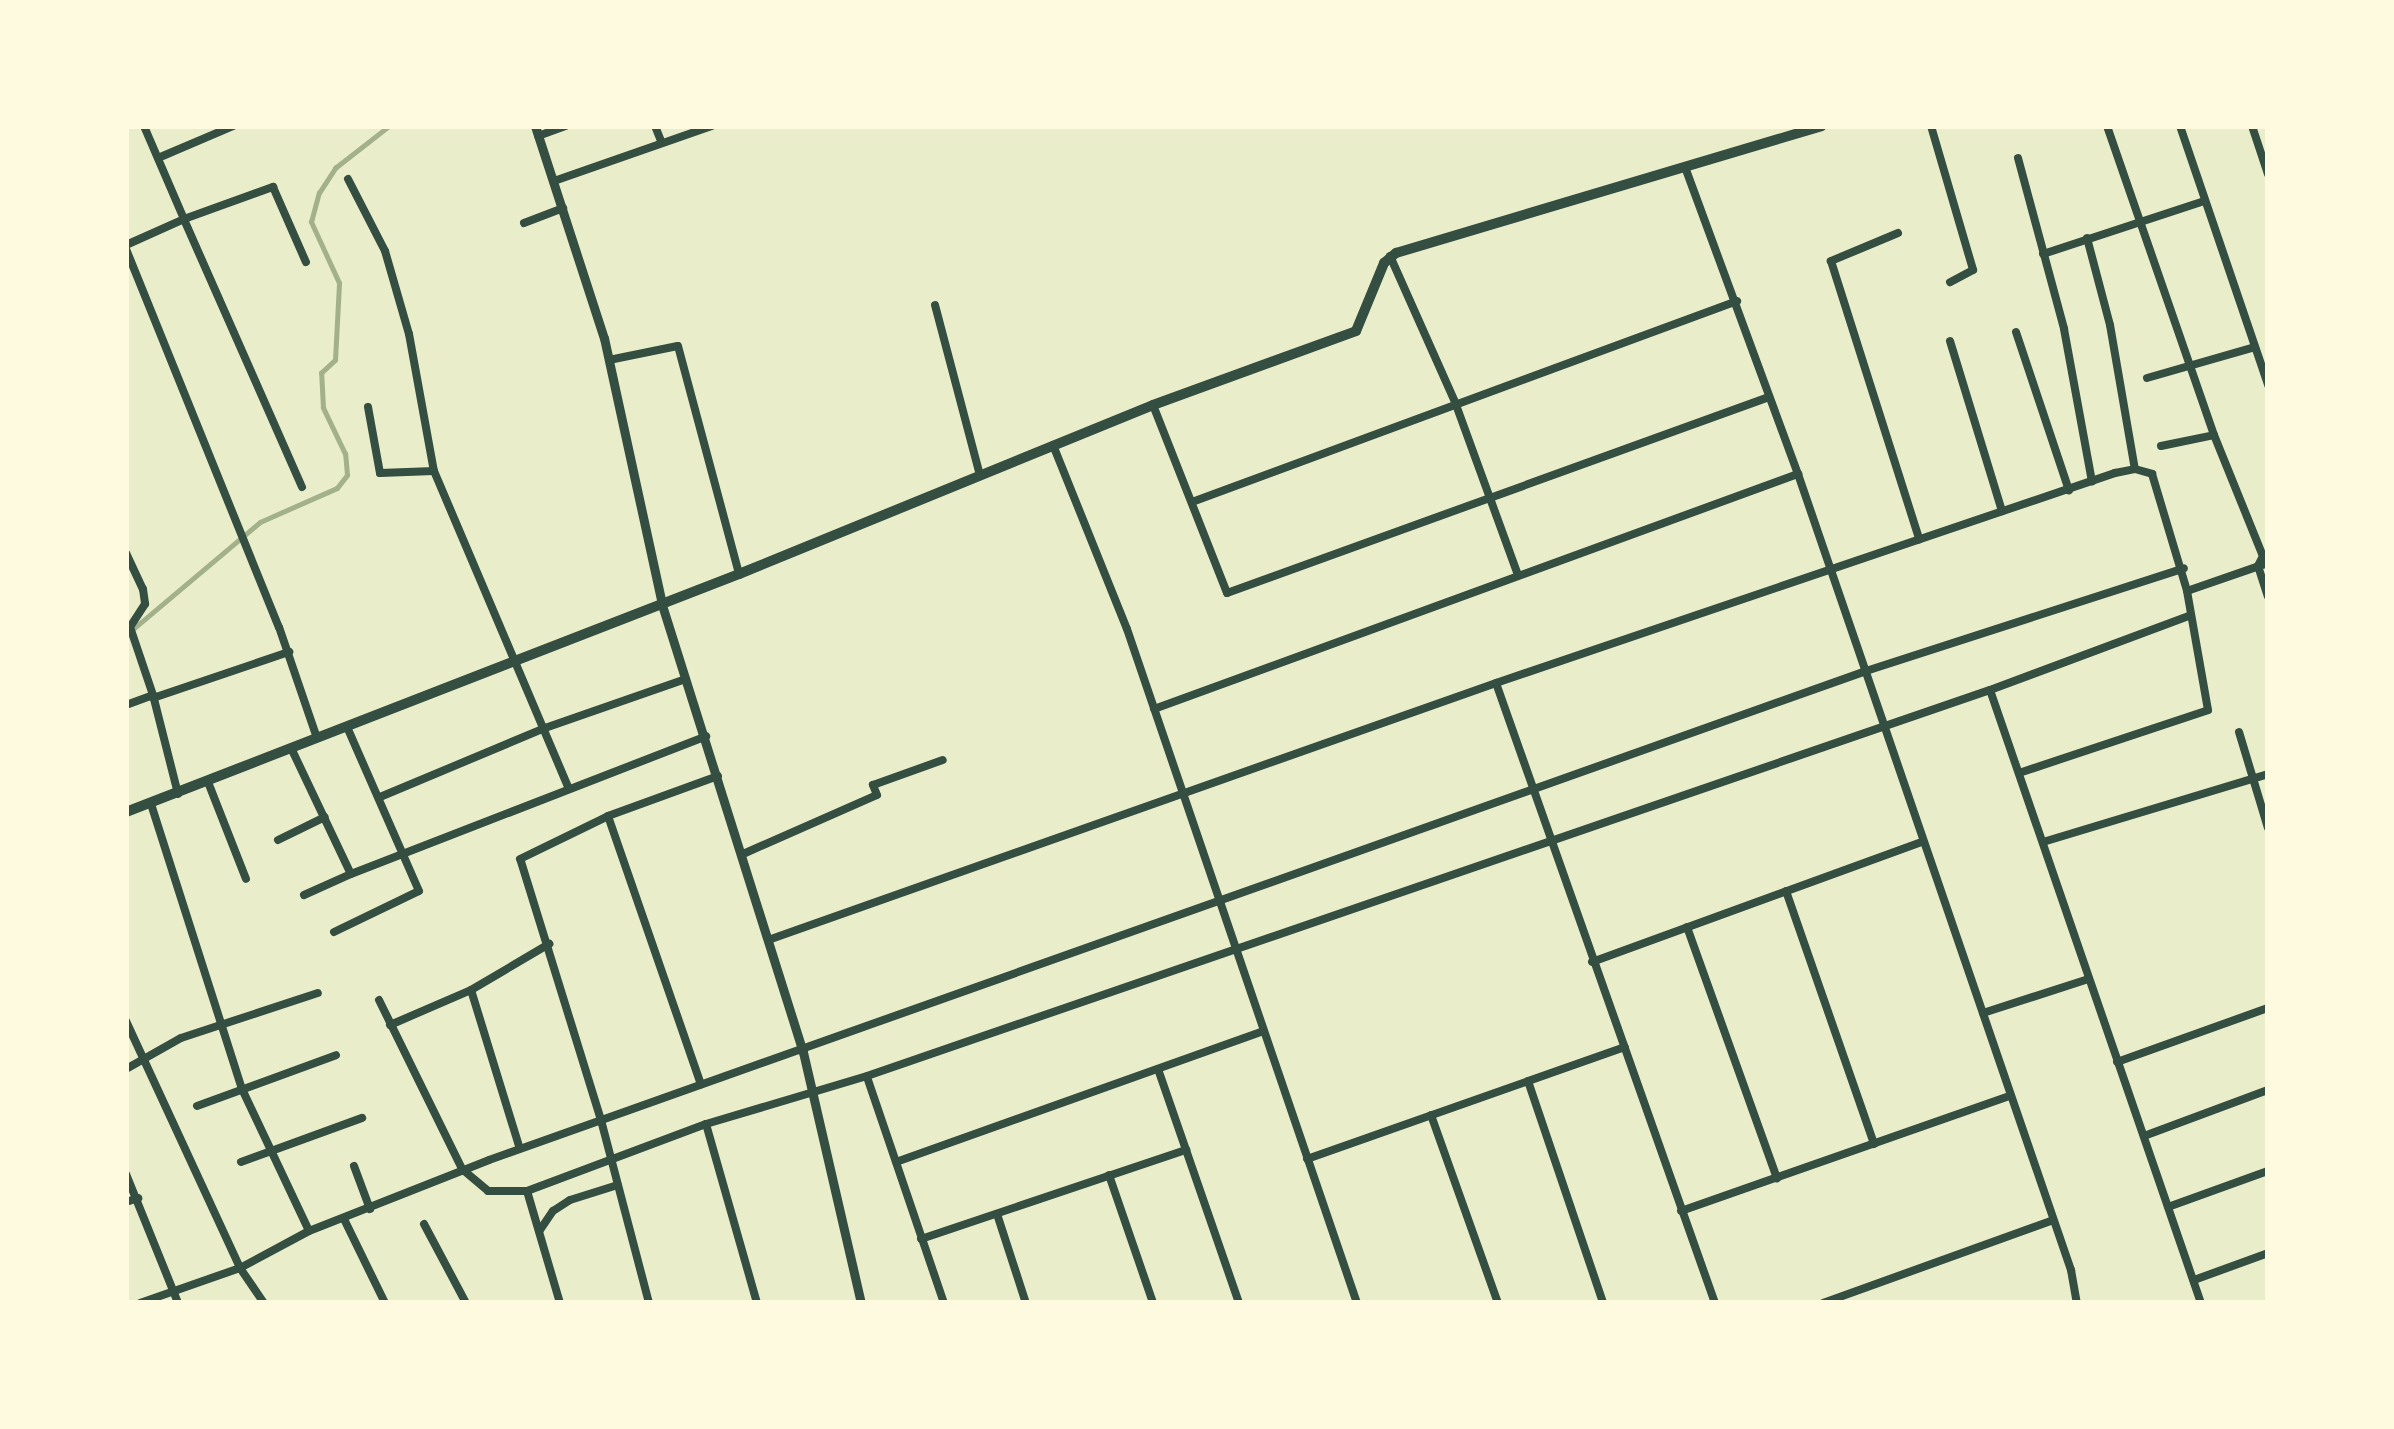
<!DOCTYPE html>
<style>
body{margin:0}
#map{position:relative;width:2394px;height:1429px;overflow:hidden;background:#e9edc9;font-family:"PT Serif",serif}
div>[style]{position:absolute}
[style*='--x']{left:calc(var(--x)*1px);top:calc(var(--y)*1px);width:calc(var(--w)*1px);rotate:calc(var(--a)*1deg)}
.stream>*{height:4.5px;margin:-2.25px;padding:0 2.25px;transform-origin:2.25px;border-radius:2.25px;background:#a3b18a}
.minor>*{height:8px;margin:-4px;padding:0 4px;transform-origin:4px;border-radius:4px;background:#344e41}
.tertiary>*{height:9px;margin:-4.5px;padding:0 4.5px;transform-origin:4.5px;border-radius:4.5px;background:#344e41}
.secondary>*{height:10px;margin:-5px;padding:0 5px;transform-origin:5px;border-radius:5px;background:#344e41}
span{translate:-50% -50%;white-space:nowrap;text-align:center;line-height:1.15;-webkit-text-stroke:12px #fefae0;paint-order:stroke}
.frame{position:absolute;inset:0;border:129px solid #fefae0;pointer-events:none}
</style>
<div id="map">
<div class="stream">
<i style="--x:126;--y:635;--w:175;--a:-40.1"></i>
<i style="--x:260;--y:522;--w:84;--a:-23.8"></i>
<i style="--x:337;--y:488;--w:16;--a:-52"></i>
<i style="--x:347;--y:475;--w:21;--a:-95"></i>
<i style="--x:345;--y:454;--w:51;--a:-115.6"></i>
<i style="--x:323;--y:408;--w:35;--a:-93"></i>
<i style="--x:321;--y:373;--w:19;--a:-43"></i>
<i style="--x:335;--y:360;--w:77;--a:-87"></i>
<i style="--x:339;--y:283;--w:67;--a:-114.7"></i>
<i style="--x:311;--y:222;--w:30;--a:-75"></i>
<i style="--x:319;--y:193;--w:30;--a:-57"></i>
<i style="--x:335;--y:168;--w:68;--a:-37.9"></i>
</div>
<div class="minor">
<i style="--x:655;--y:126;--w:18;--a:68"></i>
<i style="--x:1931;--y:126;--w:150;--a:73.7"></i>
<i style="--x:1973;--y:270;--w:26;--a:152"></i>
<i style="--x:2107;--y:126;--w:327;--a:70.9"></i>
<i style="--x:2214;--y:435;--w:131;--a:68"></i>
<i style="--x:2263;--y:556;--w:11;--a:117"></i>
<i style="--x:2258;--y:566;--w:32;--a:72"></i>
<i style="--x:2180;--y:126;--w:274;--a:71.2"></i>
<i style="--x:2252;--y:126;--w:51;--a:71.6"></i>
<i style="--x:538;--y:136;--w:30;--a:-20"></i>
<i style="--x:158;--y:158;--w:82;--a:-23.1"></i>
<i style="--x:2018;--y:158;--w:177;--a:74.9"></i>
<i style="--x:2064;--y:329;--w:155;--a:79.6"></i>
<i style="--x:1685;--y:167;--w:327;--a:69.8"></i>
<i style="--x:1798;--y:474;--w:842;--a:71.07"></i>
<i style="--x:2071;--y:1270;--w:34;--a:80"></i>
<i style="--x:348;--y:179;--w:81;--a:62.8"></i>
<i style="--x:385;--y:251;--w:86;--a:73.9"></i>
<i style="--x:409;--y:334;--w:139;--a:79.7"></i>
<i style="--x:554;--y:181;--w:167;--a:-19.2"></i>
<i style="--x:524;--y:223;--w:42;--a:-21"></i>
<i style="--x:1898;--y:233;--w:73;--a:157.3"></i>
<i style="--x:1831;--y:261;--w:292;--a:72.4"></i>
<i style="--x:2087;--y:238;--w:90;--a:75.2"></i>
<i style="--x:2110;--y:325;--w:146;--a:80.2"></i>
<i style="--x:126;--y:245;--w:64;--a:-24.1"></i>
<i style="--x:184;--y:219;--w:101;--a:-113.3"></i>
<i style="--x:126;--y:249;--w:408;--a:68"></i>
<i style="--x:279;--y:627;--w:117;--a:71.1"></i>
<i style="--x:2043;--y:254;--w:169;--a:-18.2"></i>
<i style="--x:1390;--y:256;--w:160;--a:66"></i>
<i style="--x:1455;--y:402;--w:184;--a:70"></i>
<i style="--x:935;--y:305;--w:176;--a:75.2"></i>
<i style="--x:2016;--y:332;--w:167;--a:71.5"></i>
<i style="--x:1950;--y:341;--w:178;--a:73"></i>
<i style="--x:609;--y:360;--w:70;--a:-11.5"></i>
<i style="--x:678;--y:346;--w:236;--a:75"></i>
<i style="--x:2147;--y:378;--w:112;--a:-16"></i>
<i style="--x:1153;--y:405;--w:202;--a:68.5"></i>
<i style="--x:1227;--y:593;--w:576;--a:-19.88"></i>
<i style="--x:368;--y:407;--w:67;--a:79.7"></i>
<i style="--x:380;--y:473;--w:54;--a:-2.1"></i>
<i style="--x:434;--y:471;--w:342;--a:67"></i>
<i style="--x:1053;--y:445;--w:198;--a:68.1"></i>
<i style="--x:1127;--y:629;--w:712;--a:71.16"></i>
<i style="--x:2161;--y:446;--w:54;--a:-11.7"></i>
<i style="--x:302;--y:487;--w:293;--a:-113.8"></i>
<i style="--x:184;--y:219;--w:95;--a:-19.8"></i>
<i style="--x:273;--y:187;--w:82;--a:66.3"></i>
<i style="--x:1192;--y:502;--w:581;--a:-20.24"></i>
<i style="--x:126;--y:553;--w:40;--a:65"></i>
<i style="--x:143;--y:589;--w:15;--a:82"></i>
<i style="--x:145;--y:604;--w:27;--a:123"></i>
<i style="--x:130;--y:627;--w:72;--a:71.3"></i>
<i style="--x:1496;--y:683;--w:658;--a:70.55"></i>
<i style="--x:1990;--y:690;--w:648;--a:71.01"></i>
<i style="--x:153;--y:698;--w:144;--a:-18.7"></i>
<i style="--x:126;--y:705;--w:29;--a:-20"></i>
<i style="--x:153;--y:695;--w:102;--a:75.8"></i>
<i style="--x:1154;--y:709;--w:686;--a:-20.05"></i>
<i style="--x:2239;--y:732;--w:100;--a:73.2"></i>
<i style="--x:292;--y:750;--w:137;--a:64.6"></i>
<i style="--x:351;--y:874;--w:381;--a:-21.2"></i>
<i style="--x:2019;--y:773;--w:199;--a:-18.4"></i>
<i style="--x:2208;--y:710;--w:121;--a:-100"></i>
<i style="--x:208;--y:782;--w:104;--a:68.6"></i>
<i style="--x:380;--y:797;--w:179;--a:-22.7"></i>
<i style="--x:545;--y:728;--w:149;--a:-19.2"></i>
<i style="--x:151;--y:804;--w:299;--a:72.3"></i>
<i style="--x:242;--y:1089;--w:157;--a:64.7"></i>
<i style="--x:608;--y:816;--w:284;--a:70.9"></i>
<i style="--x:278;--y:840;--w:52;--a:-26.1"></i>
<i style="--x:2043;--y:842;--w:235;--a:-16.8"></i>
<i style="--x:743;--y:854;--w:146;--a:-23.8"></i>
<i style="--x:877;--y:795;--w:11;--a:-112"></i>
<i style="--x:873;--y:785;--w:74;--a:-19.7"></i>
<i style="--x:1786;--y:891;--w:268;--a:70.8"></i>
<i style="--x:304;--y:895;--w:51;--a:-24.1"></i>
<i style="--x:1687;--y:927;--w:267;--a:70.3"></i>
<i style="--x:334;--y:932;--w:94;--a:-25.8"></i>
<i style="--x:419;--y:891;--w:177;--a:-113.7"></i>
<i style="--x:771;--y:939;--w:769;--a:-19.45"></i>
<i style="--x:1496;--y:683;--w:654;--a:-18.74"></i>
<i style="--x:2115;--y:473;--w:20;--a:-11"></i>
<i style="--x:2135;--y:469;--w:18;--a:16"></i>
<i style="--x:2152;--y:474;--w:122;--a:73.3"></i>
<i style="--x:2187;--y:591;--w:86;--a:-19.1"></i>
<i style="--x:1592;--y:962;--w:350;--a:-20"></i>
<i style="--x:471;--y:990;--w:166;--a:72.9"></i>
<i style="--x:379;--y:1000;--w:188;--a:63.8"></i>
<i style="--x:462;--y:1169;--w:34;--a:40"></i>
<i style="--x:488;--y:1191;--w:39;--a:0"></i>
<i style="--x:527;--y:1191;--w:191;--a:-20.5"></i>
<i style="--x:706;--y:1124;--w:186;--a:74.1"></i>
<i style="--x:1983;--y:1013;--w:110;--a:-17.9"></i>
<i style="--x:126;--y:1021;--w:272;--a:65.2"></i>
<i style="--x:240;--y:1268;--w:42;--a:55.6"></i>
<i style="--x:390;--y:1025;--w:88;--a:-23.4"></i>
<i style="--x:471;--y:990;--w:91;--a:-30.5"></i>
<i style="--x:2117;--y:1062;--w:160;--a:-19.7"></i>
<i style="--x:126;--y:1069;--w:63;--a:-29.4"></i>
<i style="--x:181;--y:1038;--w:144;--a:-18.2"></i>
<i style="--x:1158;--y:1069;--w:248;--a:70.9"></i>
<i style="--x:867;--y:1077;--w:239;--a:71.2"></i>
<i style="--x:1528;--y:1081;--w:234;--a:71.3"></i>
<i style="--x:197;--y:1106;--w:148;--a:-20.1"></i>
<i style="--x:1431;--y:1115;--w:200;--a:70.4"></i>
<i style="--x:706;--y:1124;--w:168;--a:-16.6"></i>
<i style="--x:867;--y:1076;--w:1187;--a:-18.97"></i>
<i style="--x:1990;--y:690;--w:212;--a:-20.4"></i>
<i style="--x:2144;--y:1136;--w:132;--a:-20.4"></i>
<i style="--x:1307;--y:1159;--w:337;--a:-19.4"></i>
<i style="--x:241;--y:1162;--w:129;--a:-20"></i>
<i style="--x:896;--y:1162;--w:388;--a:-19.6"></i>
<i style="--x:354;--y:1166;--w:46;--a:69.6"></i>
<i style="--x:126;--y:1174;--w:139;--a:68"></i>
<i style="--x:1109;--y:1175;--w:135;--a:71"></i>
<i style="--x:527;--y:1191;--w:117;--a:73.6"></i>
<i style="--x:126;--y:1202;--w:13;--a:-18"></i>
<i style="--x:2168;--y:1207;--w:106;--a:-19.8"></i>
<i style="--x:1681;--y:1211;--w:348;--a:-19.3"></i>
<i style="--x:997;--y:1214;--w:94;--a:72"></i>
<i style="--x:344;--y:1219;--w:93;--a:64"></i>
<i style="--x:424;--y:1224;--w:89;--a:62"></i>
<i style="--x:540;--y:1230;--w:23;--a:-56"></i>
<i style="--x:553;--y:1211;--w:20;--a:-33"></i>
<i style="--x:570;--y:1200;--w:50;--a:-17.4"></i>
<i style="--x:921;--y:1239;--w:280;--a:-18.6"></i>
<i style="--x:2194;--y:1280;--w:79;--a:-20"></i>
<i style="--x:140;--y:1303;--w:106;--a:-19.3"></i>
<i style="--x:240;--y:1268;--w:78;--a:-28.2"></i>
<i style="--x:309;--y:1231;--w:193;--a:-21.5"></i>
<i style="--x:489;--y:1160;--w:1461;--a:-19.55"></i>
<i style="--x:1866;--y:671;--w:334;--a:-17.9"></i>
<i style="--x:649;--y:1303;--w:189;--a:-104.7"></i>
<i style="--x:601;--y:1120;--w:273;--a:-107.2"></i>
<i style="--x:520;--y:859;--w:98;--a:-26"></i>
<i style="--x:608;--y:816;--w:117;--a:-20"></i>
<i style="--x:1823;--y:1303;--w:242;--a:-19.8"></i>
</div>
<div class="tertiary">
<i style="--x:535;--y:126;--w:223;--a:72"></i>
<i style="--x:604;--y:338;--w:273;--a:77.7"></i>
<i style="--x:662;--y:605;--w:469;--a:72.5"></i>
<i style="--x:803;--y:1052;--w:258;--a:77"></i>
</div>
<div class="secondary">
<i style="--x:126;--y:812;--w:658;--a:-21.22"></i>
<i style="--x:739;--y:574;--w:447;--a:-22.2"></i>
<i style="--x:1153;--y:405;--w:216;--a:-20"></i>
<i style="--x:1356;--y:331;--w:74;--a:-67.6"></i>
<i style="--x:1384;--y:263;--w:16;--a:-40"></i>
<i style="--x:1396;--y:253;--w:444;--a:-16.6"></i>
</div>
<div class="frame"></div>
</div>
